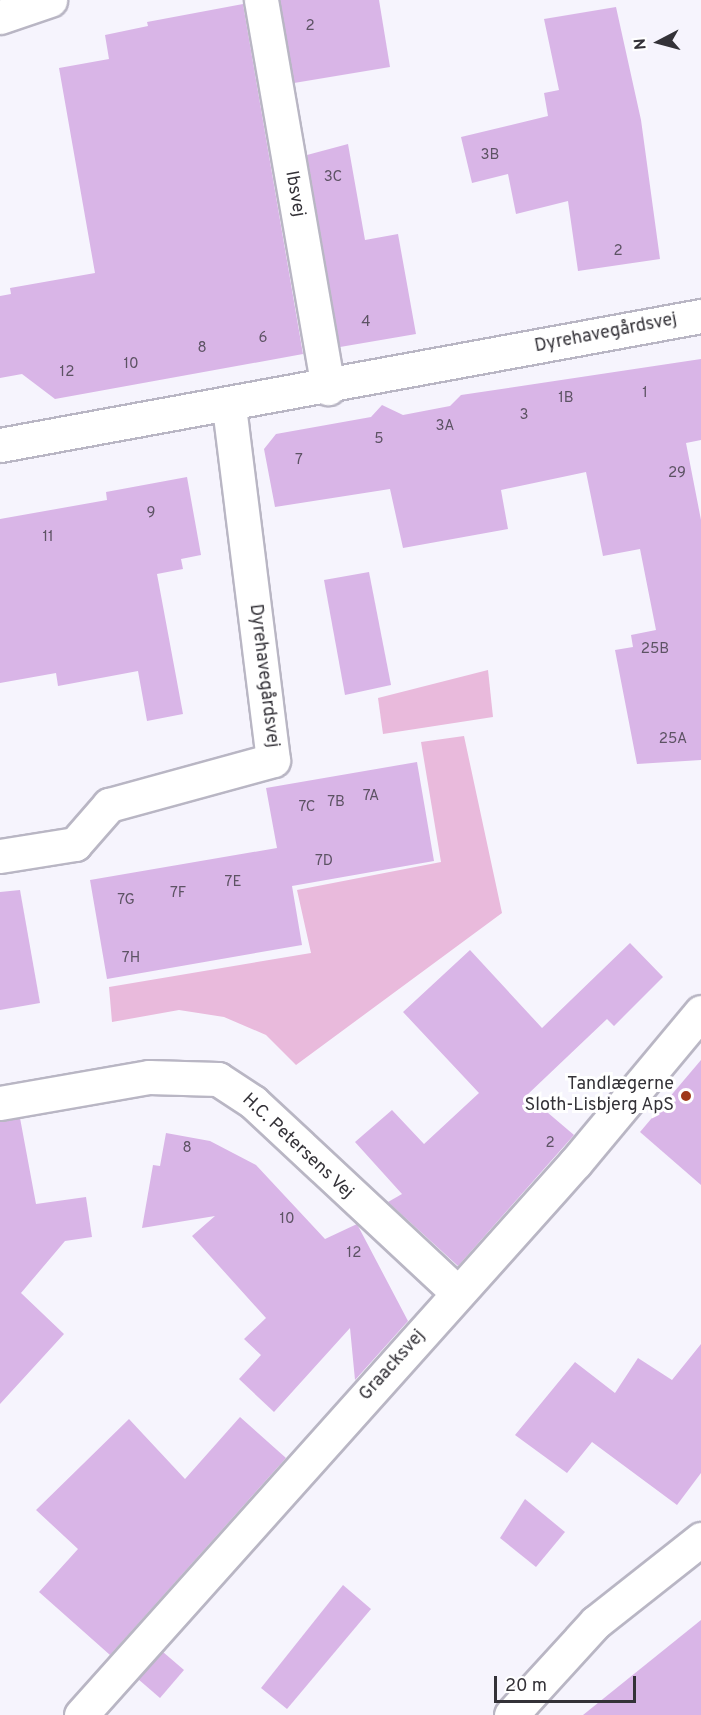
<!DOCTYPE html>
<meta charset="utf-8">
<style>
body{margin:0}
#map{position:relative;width:701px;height:1715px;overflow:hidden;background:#f6f4fd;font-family:Overpass,sans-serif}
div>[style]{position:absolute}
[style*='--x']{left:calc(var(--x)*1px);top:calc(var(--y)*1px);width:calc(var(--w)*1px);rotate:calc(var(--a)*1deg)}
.green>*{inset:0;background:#e9badc}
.building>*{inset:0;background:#d9b5e7}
.roads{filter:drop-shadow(2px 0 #b9b6c4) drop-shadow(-2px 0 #b9b6c4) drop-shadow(0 2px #b9b6c4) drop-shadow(0 -2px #b9b6c4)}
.minor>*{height:33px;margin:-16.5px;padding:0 16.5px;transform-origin:16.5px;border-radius:16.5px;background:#fff}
.dots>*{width:16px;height:16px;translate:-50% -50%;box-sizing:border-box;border:3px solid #fff;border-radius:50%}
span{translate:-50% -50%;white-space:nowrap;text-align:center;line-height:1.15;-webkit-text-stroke:6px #fff;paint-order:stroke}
.number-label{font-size:15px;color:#5d5364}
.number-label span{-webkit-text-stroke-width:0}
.street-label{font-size:18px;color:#343238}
.poi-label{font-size:18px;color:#343238}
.right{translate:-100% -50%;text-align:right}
.north{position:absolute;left:629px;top:12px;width:60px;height:60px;-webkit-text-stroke:4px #fff;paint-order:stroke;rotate:264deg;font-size:16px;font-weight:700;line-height:24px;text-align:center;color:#343238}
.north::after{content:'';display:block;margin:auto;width:21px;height:27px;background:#343238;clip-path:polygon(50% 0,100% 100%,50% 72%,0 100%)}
.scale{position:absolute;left:494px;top:1676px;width:142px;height:27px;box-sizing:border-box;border:3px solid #343238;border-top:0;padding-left:8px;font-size:18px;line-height:21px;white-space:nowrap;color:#343238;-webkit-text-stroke:4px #fff;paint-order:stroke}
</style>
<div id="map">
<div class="green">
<i style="clip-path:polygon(488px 670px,493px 717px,383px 734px,378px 698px)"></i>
<i style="clip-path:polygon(464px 736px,502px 913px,296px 1065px,266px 1035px,224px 1017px,179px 1010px,112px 1022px,109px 987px,311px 953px,297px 890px,441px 862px,421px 742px)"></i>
</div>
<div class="building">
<i style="clip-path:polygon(280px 0,379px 0,390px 67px,294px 83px)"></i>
<i style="clip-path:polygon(243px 4px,303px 354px,55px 399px,22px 374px,0 378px,0 296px,11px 294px,10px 288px,95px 273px,59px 68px,109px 59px,105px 35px,148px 26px,147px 22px)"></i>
<i style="clip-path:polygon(616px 7px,641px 120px,660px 259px,578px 271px,568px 201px,516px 214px,508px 174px,472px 183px,461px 137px,548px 116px,544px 93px,559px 90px,544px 19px)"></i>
<i style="clip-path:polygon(348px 144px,365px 240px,398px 234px,416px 334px,340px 347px,307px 155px)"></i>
<i style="clip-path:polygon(701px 359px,701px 440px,686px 443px,701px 520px,701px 760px,637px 764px,615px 650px,633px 647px,631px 635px,656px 630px,640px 549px,603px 556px,586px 472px,501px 490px,508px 529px,403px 548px,390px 489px,275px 507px,264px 449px,276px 434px,371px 417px,382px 405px,403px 415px,450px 406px,461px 395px)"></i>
<i style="clip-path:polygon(187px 477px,201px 555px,181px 559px,183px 569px,157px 574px,183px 714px,147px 721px,138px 671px,58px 686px,56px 673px,0 683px,0 519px,107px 500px,106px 492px)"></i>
<i style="clip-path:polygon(369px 572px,391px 685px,345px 695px,324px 580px)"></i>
<i style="clip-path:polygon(417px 762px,434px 861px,292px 886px,302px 945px,107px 979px,90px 880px,277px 848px,266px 788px)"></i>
<i style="clip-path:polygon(20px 890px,40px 1003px,0 1010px,0 892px)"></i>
<i style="clip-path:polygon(630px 943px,663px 977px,614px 1026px,607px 1019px,527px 1095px,574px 1135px,458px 1266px,388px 1202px,402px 1194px,355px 1142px,392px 1110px,424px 1144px,479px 1093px,403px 1012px,470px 950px,542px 1028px)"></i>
<i style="clip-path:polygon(701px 1060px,701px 1185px,640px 1132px)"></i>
<i style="clip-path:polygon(20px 1118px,36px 1204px,86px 1197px,92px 1237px,65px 1241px,21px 1293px,64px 1334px,0 1404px,0 1121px)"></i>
<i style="clip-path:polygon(166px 1133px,210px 1141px,256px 1165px,325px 1239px,357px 1224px,408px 1321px,355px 1380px,350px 1328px,274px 1412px,239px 1379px,261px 1355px,244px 1339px,266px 1318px,192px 1236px,215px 1216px,142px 1228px,153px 1165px,160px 1166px)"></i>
<i style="clip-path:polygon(701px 1344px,701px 1473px,677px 1505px,592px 1442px,567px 1473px,515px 1435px,575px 1362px,615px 1393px,638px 1358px,672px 1380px)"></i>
<i style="clip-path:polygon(240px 1417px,286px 1458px,110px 1655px,39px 1592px,78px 1549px,36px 1510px,129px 1419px,185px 1479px)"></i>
<i style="clip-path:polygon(525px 1499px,565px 1532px,536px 1567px,500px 1538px)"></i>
<i style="clip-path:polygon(343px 1585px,371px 1609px,287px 1709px,261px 1688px)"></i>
<i style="clip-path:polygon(701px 1620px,701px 1715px,583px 1715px)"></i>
<i style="clip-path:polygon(163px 1652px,184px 1670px,160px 1698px,138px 1679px)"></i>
</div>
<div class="roads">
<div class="minor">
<i style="--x:261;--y:0;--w:394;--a:80.2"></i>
<i style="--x:0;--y:17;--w:53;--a:-18.8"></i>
<i style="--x:0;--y:445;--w:713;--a:-10.43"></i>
<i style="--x:0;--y:856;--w:76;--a:-9.1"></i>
<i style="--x:75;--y:844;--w:52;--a:-48.9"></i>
<i style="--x:109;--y:805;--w:170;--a:-15.3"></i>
<i style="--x:273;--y:760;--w:358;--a:-97.1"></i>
<i style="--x:0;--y:1103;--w:151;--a:-9.9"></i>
<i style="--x:149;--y:1077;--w:69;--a:1.7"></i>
<i style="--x:218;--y:1079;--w:42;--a:33.3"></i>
<i style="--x:253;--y:1102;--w:280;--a:43"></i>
<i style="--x:81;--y:1715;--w:742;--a:-48.17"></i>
<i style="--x:576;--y:1162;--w:195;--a:-50.2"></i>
<i style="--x:511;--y:1715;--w:126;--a:-47.6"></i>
<i style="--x:596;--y:1622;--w:134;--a:-38.3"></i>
</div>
</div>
<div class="dots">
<i style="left:686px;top:1096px;background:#9f381a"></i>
</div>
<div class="number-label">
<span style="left:310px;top:27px">2</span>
<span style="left:490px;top:156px">3B</span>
<span style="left:333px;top:178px">3C</span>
<span style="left:618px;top:252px">2</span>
<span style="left:366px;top:323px">4</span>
<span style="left:263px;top:339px">6</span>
<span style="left:202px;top:349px">8</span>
<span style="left:131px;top:365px">10</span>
<span style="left:67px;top:373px">12</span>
<span style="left:645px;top:394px">1</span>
<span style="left:566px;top:399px">1B</span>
<span style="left:524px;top:416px">3</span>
<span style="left:445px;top:427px">3A</span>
<span style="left:379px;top:440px">5</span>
<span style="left:299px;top:461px">7</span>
<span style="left:677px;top:474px">29</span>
<span style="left:151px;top:514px">9</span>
<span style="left:48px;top:538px">11</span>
<span style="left:655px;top:650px">25B</span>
<span style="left:673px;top:740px">25A</span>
<span style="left:371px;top:797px">7A</span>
<span style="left:336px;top:803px">7B</span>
<span style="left:307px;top:808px">7C</span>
<span style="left:324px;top:862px">7D</span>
<span style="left:233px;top:883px">7E</span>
<span style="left:178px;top:894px">7F</span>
<span style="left:126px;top:901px">7G</span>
<span style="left:131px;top:959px">7H</span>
<span style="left:550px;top:1144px">2</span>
<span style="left:187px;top:1149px">8</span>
<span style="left:287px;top:1220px">10</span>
<span style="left:354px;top:1254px">12</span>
</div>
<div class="street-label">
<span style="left:294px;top:194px;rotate:80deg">Ibsvej</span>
<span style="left:606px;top:334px;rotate:-11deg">Dyrehavegårdsvej</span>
<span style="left:263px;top:676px;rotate:83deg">Dyrehavegårdsvej</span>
<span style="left:297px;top:1147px;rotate:43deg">H.C. Petersens Vej</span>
<span style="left:393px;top:1366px;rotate:-48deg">Graacksvej</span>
</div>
<div class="poi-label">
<span class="right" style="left:674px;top:1096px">Tandlægerne<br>Sloth-Lisbjerg ApS</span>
</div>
<div class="north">N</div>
<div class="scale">20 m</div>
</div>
